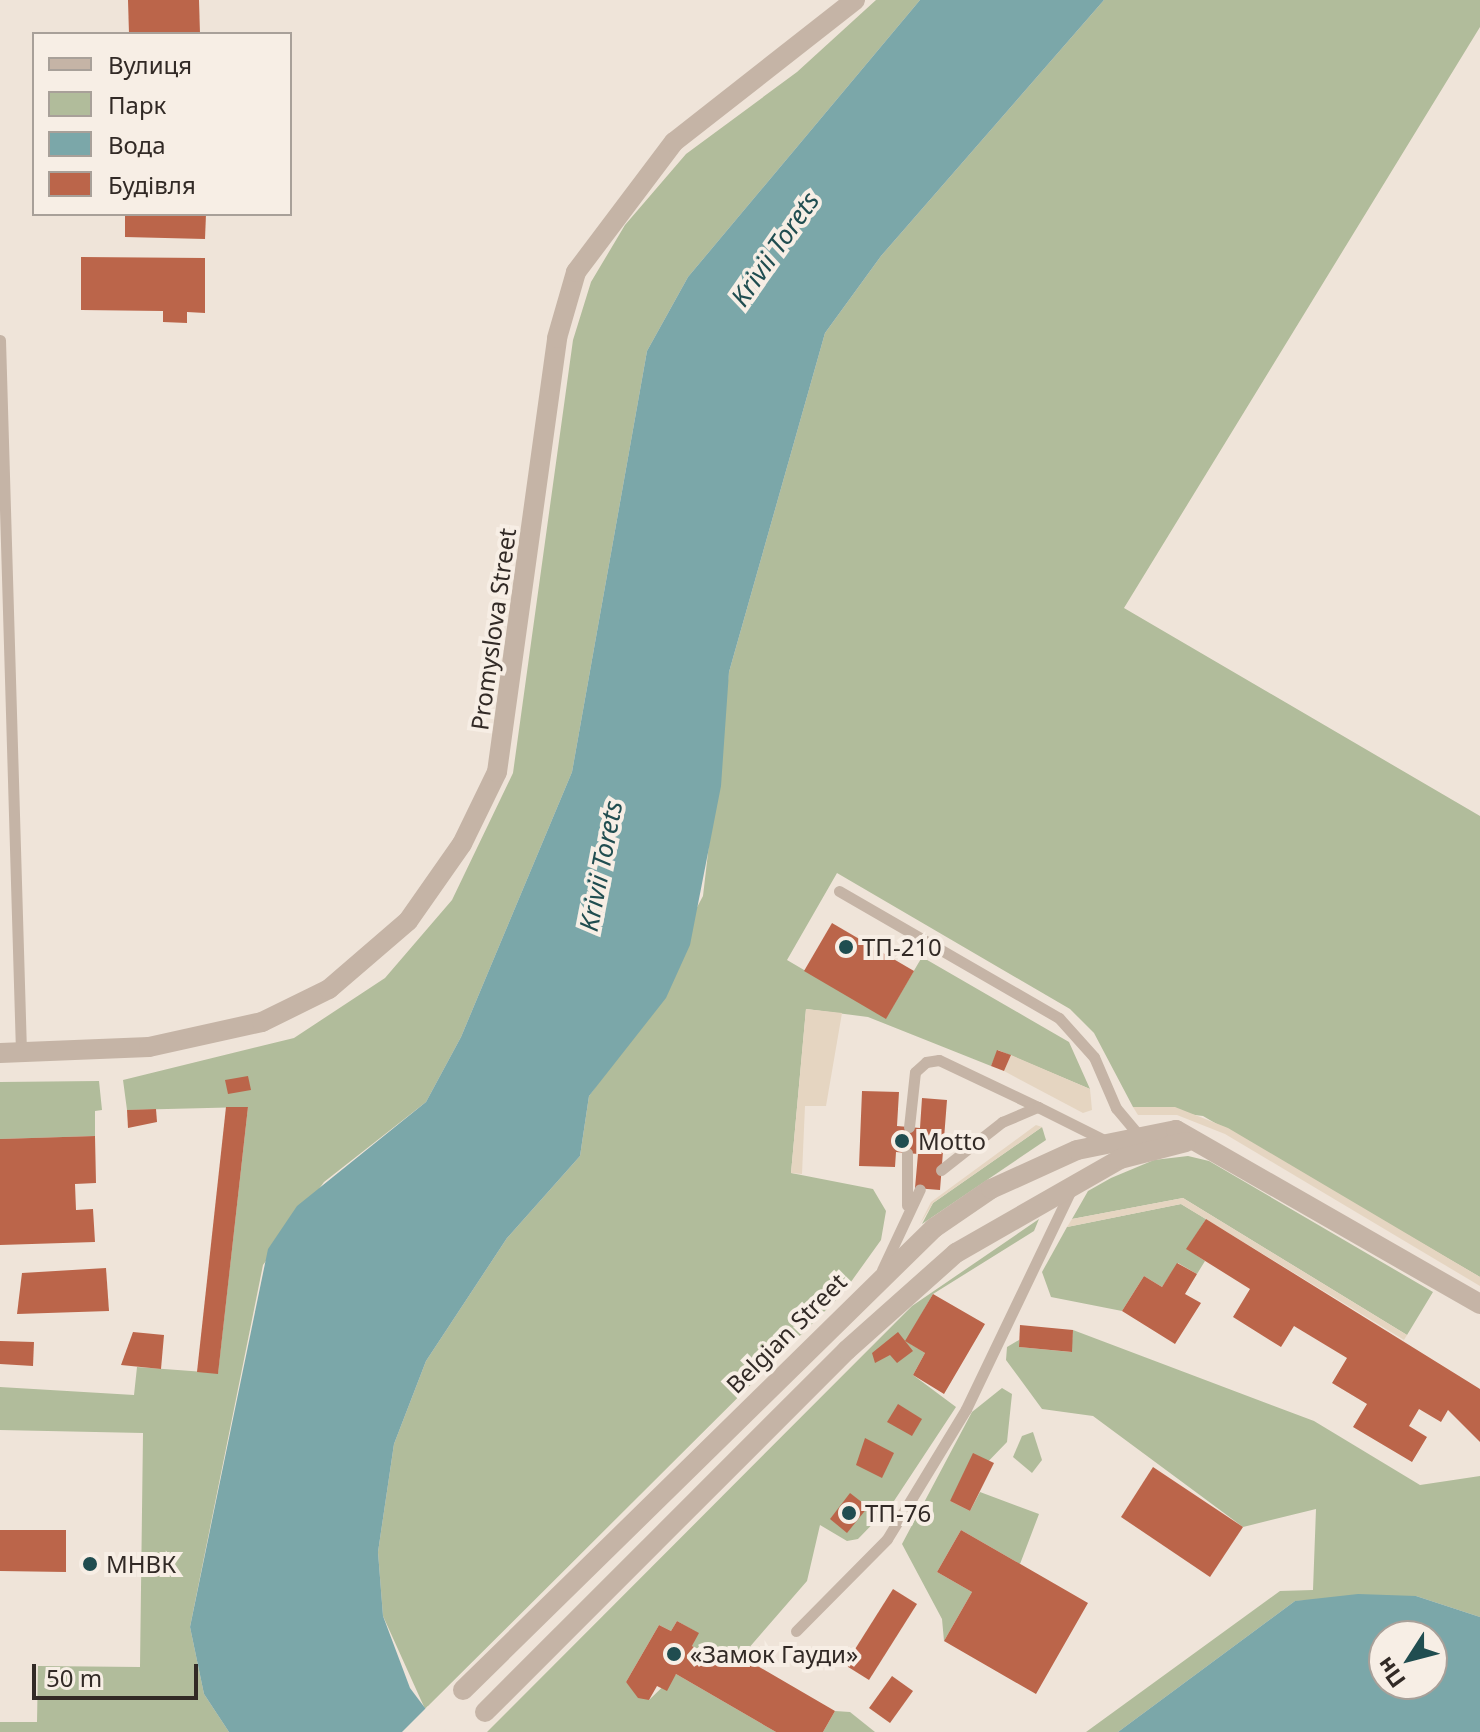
<!DOCTYPE html>
<meta charset="utf-8">
<style>
body{margin:0}
#map{position:relative;width:1480px;height:1732px;overflow:hidden;background:#efe4d9;font-family:"Noto Sans",sans-serif}
div>[style]{position:absolute}
[style*='--x']{left:calc(var(--x)*1px);top:calc(var(--y)*1px);width:calc(var(--w)*1px);rotate:calc(var(--a)*1deg)}
.green>*{inset:0;background:#b1bc9b}
.plaza>*{inset:0;background:#e5d5c1}
.water>*{inset:0;background:#7ba7a9}
.pier>*{inset:0;background:#efe4d9}
.building>*{inset:0;background:#bb654a}
.service>*{height:11px;margin:-5.5px;padding:0 5.5px;transform-origin:5.5px;border-radius:5.5px;background:#c5b4a6}
.minor>*{height:20px;margin:-10px;padding:0 10px;transform-origin:10px;border-radius:10px;background:#c5b4a6}
.dots>*{width:22px;height:22px;translate:-50% -50%;box-sizing:border-box;border:4px solid #f7eee5;border-radius:50%}
span{translate:-50% -50%;white-space:nowrap;text-align:center;line-height:1.15;-webkit-text-stroke:8px #f7eee5;paint-order:stroke}
.street-label{font-size:24px;color:#322a26}
.poi-label{font-size:24px;color:#322a26}
.left{translate:0 -50%;text-align:left}
.water-label{font-size:26px;color:#204d50;font-style:italic}
.legend{position:absolute;left:32px;top:32px;width:260px;height:184px;box-sizing:border-box;background:#f7eee5;border:2px solid #a8a099;margin:0;padding:10px 14px;list-style:none;font-size:24px;color:#322a26}
.legend li{display:flex;align-items:center;gap:16px;height:40px}
.legend b{width:40px;border:2px solid #a8a099}
.north{position:absolute;left:1368px;top:1620px;width:80px;height:80px;box-sizing:border-box;background:#f7eee5;border:2px solid #a8a099;border-radius:50%;rotate:234deg;font-size:22px;font-weight:700;line-height:32px;text-align:center;color:#322a26}
.north::after{content:'';display:block;margin:auto;width:28px;height:36px;background:#204d50;clip-path:polygon(50% 0,100% 100%,50% 72%,0 100%)}
.scale{position:absolute;left:32px;top:1664px;width:166px;height:36px;box-sizing:border-box;border:4px solid #322a26;border-top:0;padding-left:10px;font-size:24px;line-height:28px;white-space:nowrap;color:#322a26;-webkit-text-stroke:6px #f7eee5;paint-order:stroke}
</style>
<div id="map">
<div class="green">
<i style="clip-path:polygon(876px 0,920px 0,688px 277px,647px 351px,572px 772px,461px 1037px,426px 1102px,324px 1182px,263px 1265px,190px 1627px,204px 1694px,229px 1732px,0 1732px,0 1722px,37px 1722px,38px 1666px,140px 1667px,143px 1433px,0 1430px,0 1387px,134px 1395px,137px 1367px,218px 1373px,248px 1107px,127px 1110px,123px 1080px,294px 1038px,385px 978px,452px 900px,513px 773px,573px 340px,591px 282px,625px 225px,686px 154px,797px 72px)"></i>
<i style="clip-path:polygon(1104px 0,1480px 0,1480px 27px,1124px 608px,1480px 816px,1480px 1277px,1203px 1116px,1133px 1107px,1094px 1033px,1070px 1009px,837px 873px,787px 960px,886px 1018px,922px 957px,1069px 1042px,1090px 1089px,998px 1050px,991px 1066px,868px 1017px,806px 1009px,791px 1173px,873px 1189px,886px 1211px,881px 1240px,843px 1293px,425px 1709px,383px 1616px,378px 1552px,394px 1444px,426px 1361px,507px 1238px,580px 1156px,589px 1096px,618px 1056px,703px 896px,729px 672px,825px 333px,881px 256px)"></i>
<i style="clip-path:polygon(99px 1081px,102px 1110px,95px 1111px,95px 1136px,0 1139px,0 1082px)"></i>
<i style="clip-path:polygon(1042px 1127px,1046px 1140px,922px 1224px,933px 1203px)"></i>
<i style="clip-path:polygon(1188px 1156px,1209px 1161px,1433px 1292px,1407px 1335px,1183px 1198px,1072px 1219px,1088px 1191px,1111px 1178px,1154px 1160px)"></i>
<i style="clip-path:polygon(1181px 1204px,1206px 1219px,1187px 1249px,1205px 1261px,1197px 1274px,1178px 1263px,1162px 1287px,1144px 1276px,1122px 1311px,1051px 1297px,1042px 1272px,1067px 1227px)"></i>
<i style="clip-path:polygon(1039px 1219px,1034px 1231px,933px 1294px,906px 1341px,925px 1353px,913px 1375px,956px 1407px,892px 1504px,858px 1539px,847px 1541px,820px 1525px,807px 1581px,741px 1657px,722px 1663px,692px 1646px,698px 1633px,677px 1621px,671px 1631px,659px 1625px,626px 1682px,649px 1700px,676px 1674px,776px 1732px,487px 1732px,912px 1306px)"></i>
<i style="clip-path:polygon(1073px 1330px,1314px 1421px,1420px 1485px,1480px 1476px,1480px 1617px,1416px 1596px,1295px 1601px,1118px 1732px,1086px 1732px,1280px 1591px,1313px 1590px,1316px 1509px,1243px 1527px,1093px 1416px,1042px 1409px,1006px 1360px,1007px 1347px,1019px 1340px,1019px 1347px,1071px 1352px)"></i>
<i style="clip-path:polygon(1002px 1388px,1012px 1394px,1007px 1442px,950px 1501px,970px 1511px,980px 1492px,1039px 1514px,1020px 1564px,961px 1530px,937px 1572px,972px 1592px,944px 1641px,942px 1619px,902px 1544px,972px 1412px)"></i>
<i style="clip-path:polygon(1033px 1432px,1042px 1460px,1032px 1473px,1013px 1457px,1022px 1436px)"></i>
<i style="clip-path:polygon(835px 1711px,850px 1712px,875px 1732px,823px 1732px)"></i>
</div>
<div class="plaza">
<i style="clip-path:polygon(806px 1009px,842px 1013px,826px 1106px,805px 1106px,802px 1174px,791px 1173px)"></i>
<i style="clip-path:polygon(1011px 1055px,1090px 1089px,1092px 1110px,1083px 1113px,1004px 1071px)"></i>
<i style="clip-path:polygon(1133px 1107px,1175px 1107px,1228px 1128px,1480px 1277px,1480px 1286px,1225px 1134px,1177px 1115px,1138px 1115px)"></i>
<i style="clip-path:polygon(1036px 1125px,1042px 1127px,933px 1203px,919px 1226px,931px 1202px)"></i>
<i style="clip-path:polygon(1183px 1198px,1407px 1335px,1404px 1340px,1181px 1204px,1067px 1227px,1072px 1219px)"></i>
</div>
<div class="water">
<i style="clip-path:polygon(920px 0,1104px 0,881px 256px,825px 333px,729px 672px,721px 786px,690px 945px,666px 998px,589px 1096px,580px 1156px,507px 1238px,426px 1361px,394px 1444px,378px 1552px,383px 1616px,410px 1688px,443px 1732px,229px 1732px,204px 1694px,190px 1627px,268px 1249px,297px 1206px,426px 1102px,461px 1037px,572px 772px,647px 351px,688px 277px)"></i>
<i style="clip-path:polygon(evenodd,1358px 1594px,1416px 1596px,1480px 1617px,1480px 1732px,1118px 1732px,1295px 1601px,1358px 1594px,1384px 1636px,1432px 1636px,1432px 1684px,1384px 1684px,1384px 1636px)"></i>
</div>
<div class="pier">
<i style="clip-path:polygon(428px 1706px,447px 1732px,402px 1732px)"></i>
</div>
<div class="building">
<i style="clip-path:polygon(128px 0,199px 0,200px 34px,129px 34px)"></i>
<i style="clip-path:polygon(125px 214px,206px 214px,205px 239px,125px 237px)"></i>
<i style="clip-path:polygon(81px 257px,205px 258px,205px 313px,187px 312px,187px 323px,163px 322px,163px 311px,81px 310px)"></i>
<i style="clip-path:polygon(832px 923px,914px 971px,886px 1019px,804px 971px)"></i>
<i style="clip-path:polygon(997px 1050px,1011px 1055px,1004px 1071px,991px 1066px)"></i>
<i style="clip-path:polygon(248px 1076px,251px 1090px,228px 1094px,225px 1080px)"></i>
<i style="clip-path:polygon(862px 1091px,899px 1092px,897px 1126px,920px 1128px,922px 1098px,947px 1100px,940px 1190px,915px 1188px,918px 1154px,896px 1152px,895px 1167px,859px 1166px)"></i>
<i style="clip-path:polygon(226px 1107px,248px 1107px,218px 1374px,197px 1372px)"></i>
<i style="clip-path:polygon(156px 1109px,157px 1122px,128px 1128px,127px 1110px)"></i>
<i style="clip-path:polygon(95px 1136px,96px 1183px,75px 1184px,76px 1210px,93px 1209px,95px 1242px,0 1245px,0 1139px)"></i>
<i style="clip-path:polygon(1206px 1219px,1480px 1389px,1480px 1442px,1448px 1410px,1441px 1422px,1419px 1409px,1409px 1426px,1427px 1437px,1412px 1462px,1353px 1427px,1367px 1404px,1332px 1383px,1347px 1358px,1294px 1326px,1281px 1347px,1233px 1317px,1250px 1289px,1186px 1249px)"></i>
<i style="clip-path:polygon(1177px 1263px,1197px 1274px,1185px 1294px,1201px 1303px,1175px 1344px,1122px 1311px,1144px 1276px,1162px 1287px)"></i>
<i style="clip-path:polygon(106px 1268px,109px 1311px,17px 1314px,22px 1273px)"></i>
<i style="clip-path:polygon(933px 1294px,985px 1324px,944px 1394px,913px 1375px,925px 1353px,905px 1341px)"></i>
<i style="clip-path:polygon(1020px 1325px,1073px 1330px,1072px 1352px,1019px 1347px)"></i>
<i style="clip-path:polygon(133px 1332px,164px 1335px,161px 1369px,121px 1365px)"></i>
<i style="clip-path:polygon(898px 1332px,913px 1351px,897px 1363px,890px 1355px,875px 1363px,872px 1353px)"></i>
<i style="clip-path:polygon(0 1341px,34px 1342px,33px 1366px,0 1364px)"></i>
<i style="clip-path:polygon(898px 1404px,922px 1419px,912px 1436px,887px 1422px)"></i>
<i style="clip-path:polygon(865px 1438px,894px 1453px,882px 1478px,856px 1465px)"></i>
<i style="clip-path:polygon(973px 1453px,994px 1463px,970px 1511px,950px 1501px)"></i>
<i style="clip-path:polygon(1153px 1467px,1243px 1527px,1210px 1577px,1121px 1517px)"></i>
<i style="clip-path:polygon(850px 1493px,868px 1507px,847px 1533px,830px 1519px)"></i>
<i style="clip-path:polygon(0 1530px,66px 1530px,66px 1572px,0 1571px)"></i>
<i style="clip-path:polygon(961px 1530px,1088px 1603px,1036px 1694px,944px 1641px,972px 1592px,937px 1572px)"></i>
<i style="clip-path:polygon(893px 1589px,917px 1604px,869px 1680px,845px 1665px)"></i>
<i style="clip-path:polygon(677px 1621px,699px 1633px,692px 1646px,722px 1663px,730px 1650px,835px 1711px,823px 1732px,776px 1732px,676px 1674px,667px 1691px,657px 1686px,649px 1700px,638px 1698px,626px 1682px,659px 1625px,671px 1631px)"></i>
<i style="clip-path:polygon(892px 1676px,913px 1691px,890px 1723px,869px 1708px)"></i>
</div>
<div class="service">
<i style="--x:0;--y:340;--w:712;--a:88.31"></i>
<i style="--x:839;--y:891;--w:254;--a:30"></i>
<i style="--x:1059;--y:1018;--w:52;--a:48.1"></i>
<i style="--x:1094;--y:1057;--w:56;--a:66.7"></i>
<i style="--x:1116;--y:1108;--w:33;--a:50"></i>
<i style="--x:909;--y:1127;--w:55;--a:-83.8"></i>
<i style="--x:915;--y:1072;--w:15;--a:-42"></i>
<i style="--x:926;--y:1062;--w:13;--a:-9"></i>
<i style="--x:939;--y:1060;--w:110;--a:25.4"></i>
<i style="--x:907;--y:1153;--w:52;--a:90"></i>
<i style="--x:941;--y:1170;--w:78;--a:-38.2"></i>
<i style="--x:1002;--y:1122;--w:39;--a:-23"></i>
<i style="--x:1038;--y:1107;--w:76;--a:26.6"></i>
<i style="--x:882;--y:1270;--w:89;--a:-64.9"></i>
<i style="--x:796;--y:1631;--w:129;--a:-45.3"></i>
<i style="--x:887;--y:1539;--w:152;--a:-58.7"></i>
<i style="--x:966;--y:1409;--w:241;--a:-64.4"></i>
</div>
<div class="minor">
<i style="--x:0;--y:1053;--w:149;--a:-2.3"></i>
<i style="--x:149;--y:1047;--w:116;--a:-12.5"></i>
<i style="--x:262;--y:1022;--w:75;--a:-26.2"></i>
<i style="--x:329;--y:989;--w:104;--a:-40.7"></i>
<i style="--x:408;--y:921;--w:94;--a:-55"></i>
<i style="--x:462;--y:844;--w:80;--a:-64.1"></i>
<i style="--x:497;--y:772;--w:438;--a:-82.1"></i>
<i style="--x:557;--y:338;--w:69;--a:-73.9"></i>
<i style="--x:576;--y:272;--w:163;--a:-53"></i>
<i style="--x:674;--y:142;--w:230;--a:-38.1"></i>
<i style="--x:463;--y:1690;--w:660;--a:-44.45"></i>
<i style="--x:934;--y:1228;--w:69;--a:-34.4"></i>
<i style="--x:991;--y:1189;--w:94;--a:-24.4"></i>
<i style="--x:1077;--y:1150;--w:101;--a:-11.4"></i>
<i style="--x:1176;--y:1130;--w:350;--a:29.8"></i>
<i style="--x:485;--y:1712;--w:512;--a:-45"></i>
<i style="--x:847;--y:1350;--w:146;--a:-41.7"></i>
<i style="--x:956;--y:1253;--w:189;--a:-29.8"></i>
<i style="--x:1120;--y:1159;--w:68;--a:-14.4"></i>
</div>
<div class="dots">
<i style="left:846px;top:947px;background:#204d50"></i>
<i style="left:902px;top:1141px;background:#204d50"></i>
<i style="left:849px;top:1513px;background:#204d50"></i>
<i style="left:90px;top:1564px;background:#204d50"></i>
<i style="left:674px;top:1654px;background:#204d50"></i>
</div>
<div class="street-label">
<span style="left:493px;top:629px;rotate:-82deg">Promyslova Street</span>
<span style="left:786px;top:1333px;rotate:-45deg">Belgian Street</span>
</div>
<div class="poi-label">
<span class="left" style="left:862px;top:947px">ТП-210</span>
<span class="left" style="left:918px;top:1141px">Motto</span>
<span class="left" style="left:865px;top:1513px">ТП-76</span>
<span class="left" style="left:106px;top:1564px">МНВК</span>
<span class="left" style="left:690px;top:1654px">«Замок Гауди»</span>
</div>
<div class="water-label">
<span style="left:775px;top:249px;rotate:-55deg">Krivii Torets</span>
<span style="left:601px;top:866px;rotate:-79deg">Krivii Torets</span>
</div>
<ul class="legend">
<li><b style="height:10px;background:#c5b4a6"></b>Вулиця</li>
<li><b style="height:22px;background:#b1bc9b"></b>Парк</li>
<li><b style="height:22px;background:#7ba7a9"></b>Вода</li>
<li><b style="height:22px;background:#bb654a"></b>Будівля</li>
</ul>
<div class="north">Пн</div>
<div class="scale">50 m</div>
</div>
